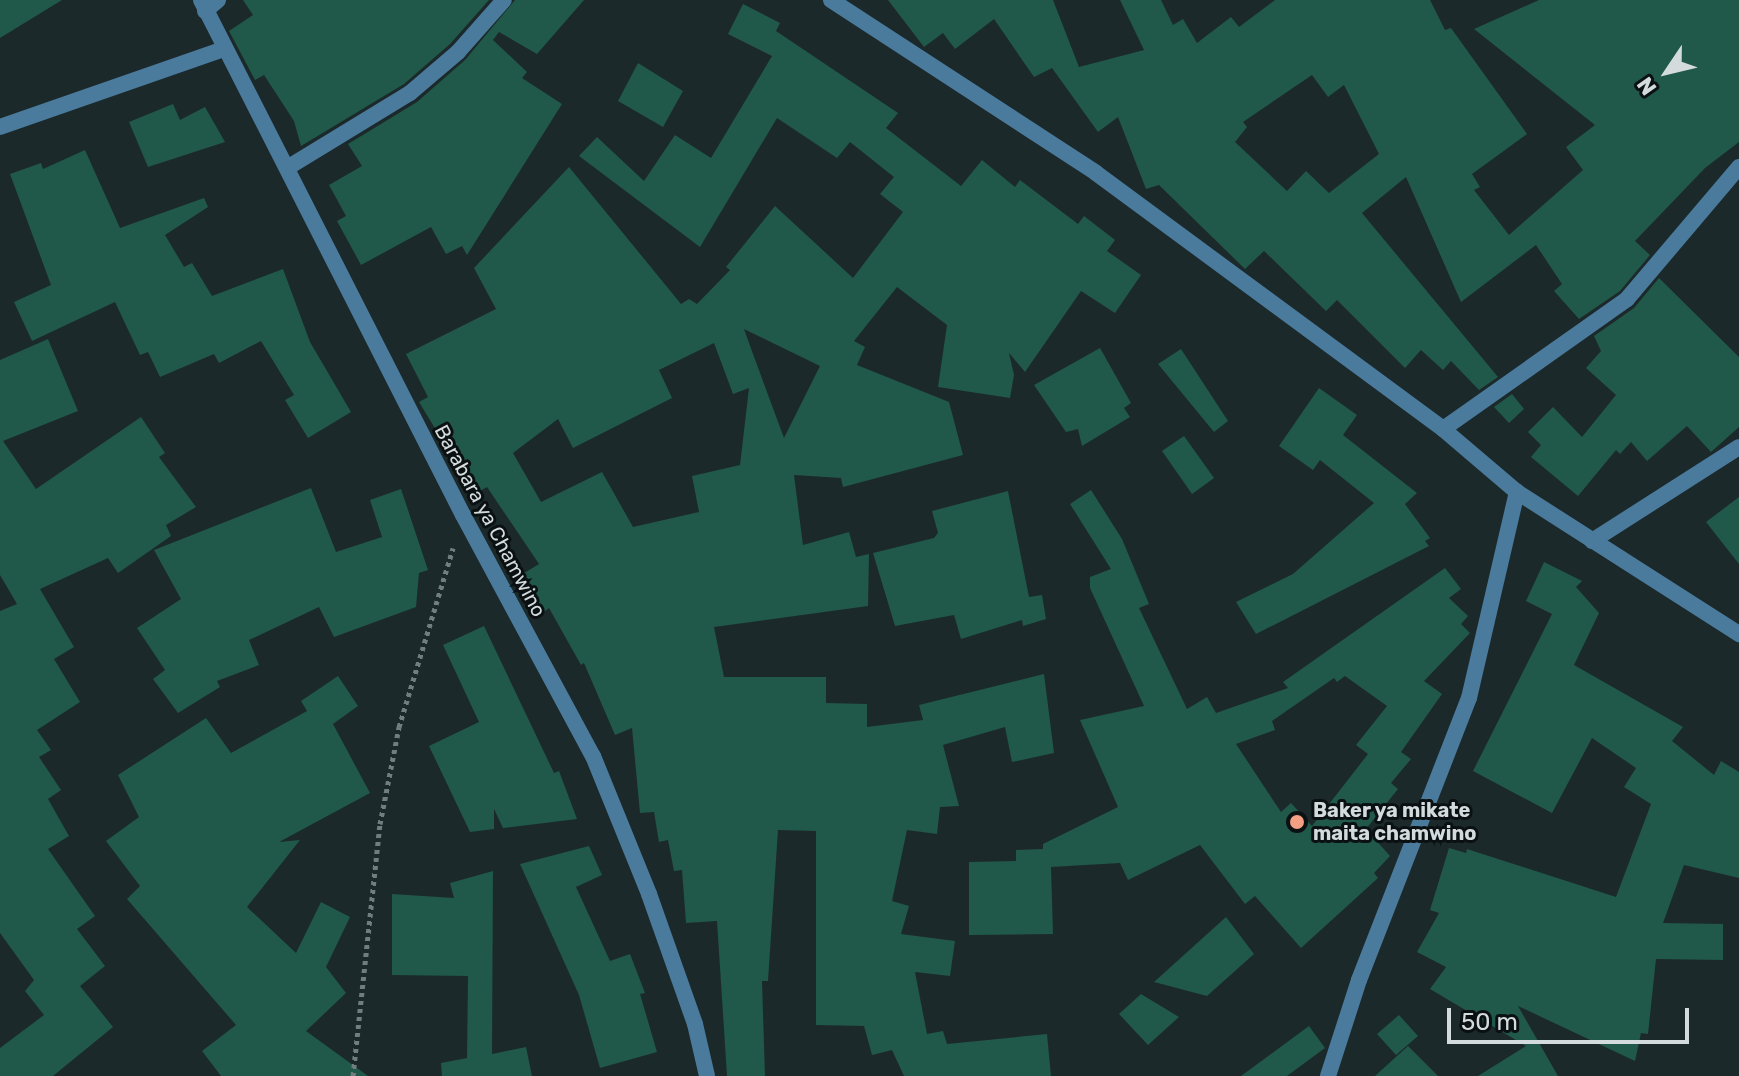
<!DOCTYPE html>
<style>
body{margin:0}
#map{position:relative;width:1739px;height:1076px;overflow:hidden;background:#1c292b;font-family:Rubik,sans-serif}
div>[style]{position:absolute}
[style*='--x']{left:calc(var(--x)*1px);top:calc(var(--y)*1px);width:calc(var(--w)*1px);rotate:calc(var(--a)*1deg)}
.building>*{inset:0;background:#205849}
.path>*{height:5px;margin-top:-2.5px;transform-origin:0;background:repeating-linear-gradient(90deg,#727d7f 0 4px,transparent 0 8px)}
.minor>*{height:16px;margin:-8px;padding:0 8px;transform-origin:8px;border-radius:8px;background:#4a7b9d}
.dots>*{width:22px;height:22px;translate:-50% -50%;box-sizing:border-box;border:4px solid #0b1112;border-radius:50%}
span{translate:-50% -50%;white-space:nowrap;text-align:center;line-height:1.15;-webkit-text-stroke:6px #0b1112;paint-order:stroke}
.street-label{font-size:20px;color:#d3dbdd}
.poi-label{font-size:20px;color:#d3dbdd;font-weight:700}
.left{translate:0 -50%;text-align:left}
.north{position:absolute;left:1627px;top:32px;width:80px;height:80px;-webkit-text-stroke:6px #0b1112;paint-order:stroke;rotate:235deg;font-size:22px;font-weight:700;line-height:32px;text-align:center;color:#d3dbdd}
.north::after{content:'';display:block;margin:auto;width:28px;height:36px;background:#d3dbdd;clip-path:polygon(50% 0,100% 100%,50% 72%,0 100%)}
.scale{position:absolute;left:1447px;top:1008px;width:242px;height:36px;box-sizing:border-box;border:4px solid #d3dbdd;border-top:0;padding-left:10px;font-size:24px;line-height:28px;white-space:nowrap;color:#d3dbdd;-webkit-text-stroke:6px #0b1112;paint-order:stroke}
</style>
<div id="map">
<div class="building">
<i style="clip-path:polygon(0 0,62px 0,0 38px)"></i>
<i style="clip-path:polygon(243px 0,489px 0,450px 44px,404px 84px,301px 146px,294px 121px,264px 75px,255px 80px,229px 31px,253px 15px)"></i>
<i style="clip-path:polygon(515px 0,584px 0,537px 54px,499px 32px,493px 40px,527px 72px,522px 78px,562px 104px,467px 255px,462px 246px,446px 254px,431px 227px,361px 265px,337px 221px,346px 216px,329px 185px,362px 166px,348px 144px,417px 102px,465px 60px)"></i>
<i style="clip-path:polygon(evenodd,888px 0,1053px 0,1079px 67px,1144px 50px,1120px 0,1161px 0,1173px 25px,1183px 19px,1197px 43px,1231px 17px,1239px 27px,1275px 0,1430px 0,1445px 30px,1451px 28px,1527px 134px,1472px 174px,1480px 187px,1474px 190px,1509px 235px,1583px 170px,1566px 147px,1595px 125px,1474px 29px,1539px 0,1739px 0,1739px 142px,1705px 168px,1635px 241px,1650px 255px,1620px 291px,1579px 319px,1554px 291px,1562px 284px,1536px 245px,1461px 302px,1406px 177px,1362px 213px,1498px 377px,1479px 390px,1451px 361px,1443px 370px,1421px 350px,1405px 368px,1337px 300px,1326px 311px,1264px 251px,1245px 269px,1159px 185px,1146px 189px,1118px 117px,1098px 132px,1052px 68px,1034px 77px,994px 19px,955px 49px,943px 33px,924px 47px,888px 0,1312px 75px,1328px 97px,1344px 85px,1379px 154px,1329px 193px,1306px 171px,1287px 191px,1235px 142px,1247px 127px,1243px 122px,1312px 75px)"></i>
<i style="clip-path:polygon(evenodd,743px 4px,780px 23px,776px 31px,898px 113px,886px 128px,961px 186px,982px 160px,1015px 187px,1020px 180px,1078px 224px,1084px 216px,1115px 240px,1107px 251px,1141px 275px,1115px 313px,1081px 291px,1025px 372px,1009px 353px,1014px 375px,1010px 398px,938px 387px,947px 325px,897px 287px,854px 341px,865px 347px,857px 365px,949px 402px,963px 455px,843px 487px,841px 478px,794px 475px,803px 545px,849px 532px,856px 557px,869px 554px,868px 606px,714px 627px,724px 677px,826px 677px,826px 703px,867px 704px,867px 727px,923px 720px,919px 705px,1044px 674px,1054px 753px,1012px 762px,1005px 727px,943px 745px,959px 806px,940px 807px,937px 834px,907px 830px,892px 901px,909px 906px,901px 934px,955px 941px,950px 976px,915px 972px,927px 1034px,943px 1031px,947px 1044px,1047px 1034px,1051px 1076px,904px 1076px,892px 1050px,872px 1055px,864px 1026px,816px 1025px,816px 831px,778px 830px,768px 981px,762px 981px,765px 1076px,727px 1076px,717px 921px,686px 923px,682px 870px,674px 871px,668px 840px,659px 842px,654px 812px,640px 813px,632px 728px,615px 735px,584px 663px,581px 665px,549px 608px,544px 612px,521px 575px,539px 564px,487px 487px,475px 494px,419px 402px,428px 397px,406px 354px,496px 309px,474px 268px,569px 167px,681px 304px,689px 299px,697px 304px,730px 270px,726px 267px,775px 206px,853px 278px,903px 212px,880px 194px,894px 177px,850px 142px,837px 158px,777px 118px,700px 247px,579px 156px,597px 137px,644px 181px,675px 135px,711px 158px,772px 56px,728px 34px,743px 4px,744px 329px,820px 366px,784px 438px,753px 354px,744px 329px,743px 4px,714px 343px,733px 394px,749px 388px,740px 465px,692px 476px,699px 512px,633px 527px,602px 472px,541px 502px,513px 453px,558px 419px,573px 448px,672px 398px,659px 370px,714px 343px)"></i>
<i style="clip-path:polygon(638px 63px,683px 91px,663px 127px,618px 101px)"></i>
<i style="clip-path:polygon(173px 104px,180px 120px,205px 107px,225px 142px,148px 167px,129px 122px)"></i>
<i style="clip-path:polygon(85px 150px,120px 228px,204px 198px,208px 207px,165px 235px,184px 267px,192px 263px,212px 296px,283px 269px,310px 342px,351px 412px,308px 438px,285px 400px,294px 395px,261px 341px,219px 363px,214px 354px,160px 377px,148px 352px,140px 355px,115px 302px,32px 341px,14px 302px,51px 285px,10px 174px,41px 163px,43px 169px)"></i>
<i style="clip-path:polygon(1659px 278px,1739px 357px,1739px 427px,1711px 452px,1687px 426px,1647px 461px,1631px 442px,1620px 454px,1616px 450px,1578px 496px,1531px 457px,1541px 445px,1528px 432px,1553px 407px,1582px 437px,1616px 395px,1586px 368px,1601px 351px,1594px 336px,1634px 308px)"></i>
<i style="clip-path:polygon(48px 339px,78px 411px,3px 441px,36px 489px,141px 417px,165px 453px,159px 457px,196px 507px,166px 525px,171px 536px,118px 573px,108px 558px,40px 589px,74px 647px,54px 659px,80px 702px,37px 730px,51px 750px,39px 757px,61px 790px,48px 799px,69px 836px,48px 849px,95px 916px,77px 929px,105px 966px,80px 986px,113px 1027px,53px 1076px,0 1076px,0 1048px,44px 1015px,25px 991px,34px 980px,0 933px,0 611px,17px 604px,0 575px,0 360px)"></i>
<i style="clip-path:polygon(1100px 348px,1131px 403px,1124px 408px,1130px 417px,1082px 446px,1078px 429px,1066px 432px,1034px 385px)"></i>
<i style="clip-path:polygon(1181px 349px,1228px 421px,1214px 432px,1158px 364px)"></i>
<i style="clip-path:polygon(1319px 388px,1357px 415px,1343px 435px,1417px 493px,1405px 504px,1430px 538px,1425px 541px,1429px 546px,1256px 634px,1236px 602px,1293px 574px,1374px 503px,1320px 460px,1313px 470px,1279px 446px)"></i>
<i style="clip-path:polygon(1512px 394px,1524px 409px,1509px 423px,1494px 407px)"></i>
<i style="clip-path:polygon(1184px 436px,1214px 478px,1192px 494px,1162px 451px)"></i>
<i style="clip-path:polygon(311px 488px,336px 552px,382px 537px,370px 500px,401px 489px,428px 570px,419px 573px,416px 607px,334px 637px,319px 607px,249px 640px,259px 665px,217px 681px,220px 687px,178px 713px,153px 679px,165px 670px,137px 628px,181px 599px,154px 550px)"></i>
<i style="clip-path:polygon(evenodd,1091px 490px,1122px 539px,1149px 604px,1139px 608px,1187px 709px,1207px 697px,1216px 713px,1288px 688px,1283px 682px,1445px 568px,1461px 589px,1449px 598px,1468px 616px,1461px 624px,1470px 633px,1424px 681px,1442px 694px,1401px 752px,1411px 759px,1391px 783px,1398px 789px,1366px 829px,1390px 856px,1374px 873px,1378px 878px,1301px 948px,1255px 896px,1245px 904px,1200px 845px,1128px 880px,1120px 863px,1051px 867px,1053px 934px,969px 935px,969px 862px,1016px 861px,1016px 850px,1043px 849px,1043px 844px,1118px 807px,1080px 720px,1144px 706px,1090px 588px,1090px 577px,1111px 569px,1070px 504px,1091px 490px,1345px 676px,1387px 706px,1356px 745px,1368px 754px,1312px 826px,1291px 803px,1281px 812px,1236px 744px,1275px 730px,1272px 721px,1334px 678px,1337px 682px,1345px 676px)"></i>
<i style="clip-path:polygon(1008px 491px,1029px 597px,1042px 595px,1046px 619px,1023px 626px,1022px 620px,961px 639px,954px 615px,895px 626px,873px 553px,934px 538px,938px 533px,932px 511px)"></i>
<i style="clip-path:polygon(1739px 497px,1739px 564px,1706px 522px)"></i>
<i style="clip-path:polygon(1544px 562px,1582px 581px,1576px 587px,1599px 613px,1574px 665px,1683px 727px,1672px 741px,1714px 775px,1721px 761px,1739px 772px,1739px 878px,1684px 865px,1663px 923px,1723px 924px,1723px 960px,1656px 959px,1648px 1034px,1641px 1033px,1635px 1061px,1518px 1006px,1558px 1076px,1478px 1076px,1526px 1046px,1430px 989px,1446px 967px,1417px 952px,1439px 913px,1430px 910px,1449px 848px,1466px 853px,1467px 849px,1616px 897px,1651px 804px,1624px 787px,1636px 768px,1592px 738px,1552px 813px,1473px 771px,1552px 614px,1526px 601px)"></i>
<i style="clip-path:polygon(484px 626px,554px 773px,559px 771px,577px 819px,503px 828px,494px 809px,494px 829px,470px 832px,429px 746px,479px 722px,443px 645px)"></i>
<i style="clip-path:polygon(338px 676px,358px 706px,333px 724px,370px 793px,279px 842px,300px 840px,247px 907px,296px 953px,321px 902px,350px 917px,326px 967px,346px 993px,306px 1031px,368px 1076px,221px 1076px,202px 1051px,236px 1025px,127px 899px,140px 886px,106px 841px,139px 817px,118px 775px,206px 718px,231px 753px,307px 711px,301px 701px)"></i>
<i style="clip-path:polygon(589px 846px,602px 875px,576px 887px,610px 961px,630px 954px,645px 993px,640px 994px,657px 1052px,600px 1068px,579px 995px,520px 864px)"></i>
<i style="clip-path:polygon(493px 871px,492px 1054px,526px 1047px,532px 1076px,442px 1076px,441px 1063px,467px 1058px,468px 976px,392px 975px,392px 894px,454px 898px,450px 883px)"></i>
<i style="clip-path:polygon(1226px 917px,1254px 954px,1207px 996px,1154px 982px)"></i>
<i style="clip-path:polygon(1141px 994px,1179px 1017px,1148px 1045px,1119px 1014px)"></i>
<i style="clip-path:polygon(1399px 1015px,1418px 1036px,1396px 1055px,1377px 1034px)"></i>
<i style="clip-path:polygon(1309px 1026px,1325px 1048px,1287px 1076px,1241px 1076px)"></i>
<i style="clip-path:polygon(1408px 1046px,1438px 1076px,1375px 1076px)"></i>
</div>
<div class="path">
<i style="--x:353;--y:1076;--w:253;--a:-83.9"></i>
<i style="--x:380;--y:824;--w:99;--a:-78.9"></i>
<i style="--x:399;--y:727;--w:187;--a:-73.2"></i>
</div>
<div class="minor">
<i style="--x:201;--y:0;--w:578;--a:63.04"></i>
<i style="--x:463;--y:515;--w:274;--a:61.7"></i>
<i style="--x:593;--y:756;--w:149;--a:67.9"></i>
<i style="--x:649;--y:894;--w:138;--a:70.5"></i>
<i style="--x:695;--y:1024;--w:53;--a:77"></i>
<i style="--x:831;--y:0;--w:316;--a:33.1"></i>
<i style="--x:1096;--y:173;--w:431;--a:36.4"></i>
<i style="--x:1443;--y:429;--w:97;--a:40.4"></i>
<i style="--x:1517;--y:492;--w:264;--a:32.6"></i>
<i style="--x:205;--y:11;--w:17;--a:-40"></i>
<i style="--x:0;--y:127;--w:237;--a:-19.2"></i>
<i style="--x:287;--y:168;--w:144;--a:-31.4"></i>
<i style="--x:410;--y:93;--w:63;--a:-40.5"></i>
<i style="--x:458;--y:52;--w:69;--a:-48.5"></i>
<i style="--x:1443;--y:429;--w:225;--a:-35.2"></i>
<i style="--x:1627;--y:299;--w:173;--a:-49.7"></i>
<i style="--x:1592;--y:541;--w:174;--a:-32.6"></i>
<i style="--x:1328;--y:1076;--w:101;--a:-72.1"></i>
<i style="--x:1359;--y:980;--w:303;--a:-68.7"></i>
<i style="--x:1469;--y:698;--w:212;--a:-76.9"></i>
</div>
<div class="dots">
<i style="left:1297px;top:822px;background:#f39f84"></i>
</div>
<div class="street-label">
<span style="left:490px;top:521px;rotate:62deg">Barabara ya Chamwino</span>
</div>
<div class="poi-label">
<span class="left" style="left:1313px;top:822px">Baker ya mikate<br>maita chamwino</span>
</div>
<div class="north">N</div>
<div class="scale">50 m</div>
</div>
